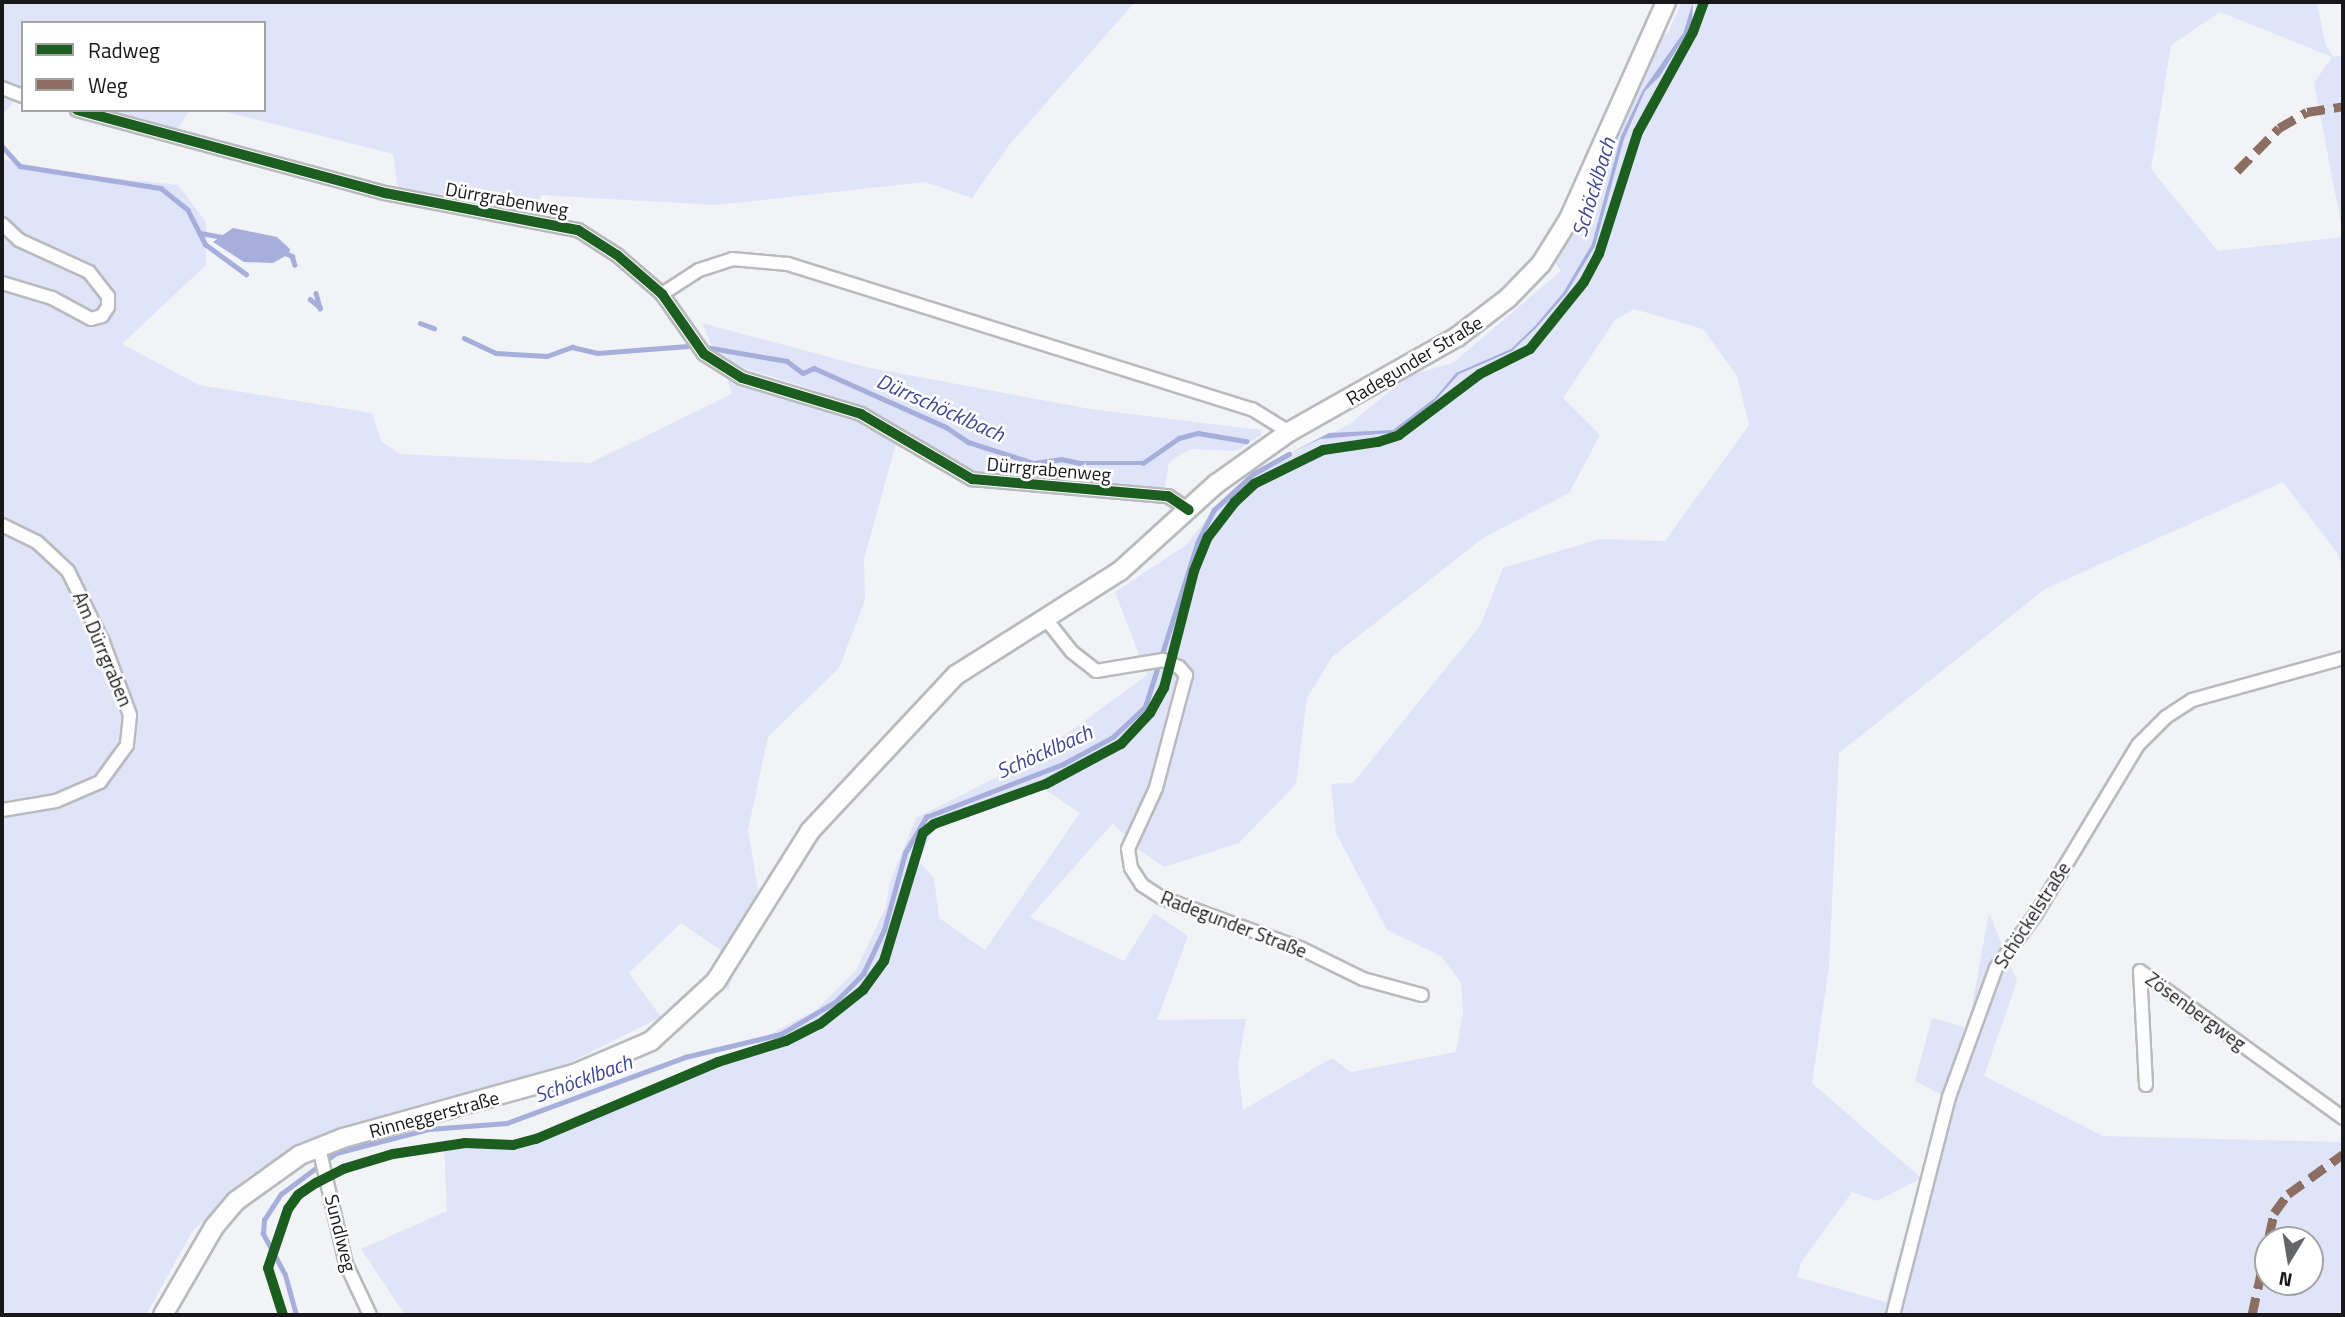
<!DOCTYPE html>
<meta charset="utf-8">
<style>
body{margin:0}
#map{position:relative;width:2345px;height:1317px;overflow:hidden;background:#f2f3f6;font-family:"Titillium Web",sans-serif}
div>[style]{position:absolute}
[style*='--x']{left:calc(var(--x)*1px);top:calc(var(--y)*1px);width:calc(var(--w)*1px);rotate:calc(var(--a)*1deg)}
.green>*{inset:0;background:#dfe4f9}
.water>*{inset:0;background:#a6aedb}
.stream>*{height:4.5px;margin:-2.25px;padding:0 2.25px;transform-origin:2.25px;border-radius:2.25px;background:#a6aedb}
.roads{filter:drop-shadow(2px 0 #b9babd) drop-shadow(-2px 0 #b9babd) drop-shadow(0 2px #b9babd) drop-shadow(0 -2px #b9babd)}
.minor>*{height:12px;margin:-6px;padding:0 6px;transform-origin:6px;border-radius:6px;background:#fdfdfe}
.secondary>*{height:18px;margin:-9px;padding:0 9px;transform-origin:9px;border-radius:9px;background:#fdfdfe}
.quiet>*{height:9px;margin-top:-4.5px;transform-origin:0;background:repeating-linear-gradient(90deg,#8d6e63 0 18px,transparent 0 27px)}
.cycleway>*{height:10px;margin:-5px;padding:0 5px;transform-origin:5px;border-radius:5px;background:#1b5e20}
span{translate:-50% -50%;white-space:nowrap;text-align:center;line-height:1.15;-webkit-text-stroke:5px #fff;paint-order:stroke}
.street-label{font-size:19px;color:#18181b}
.water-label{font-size:21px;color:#3f4793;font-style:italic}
.frame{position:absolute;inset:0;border:4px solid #18181b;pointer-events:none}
.legend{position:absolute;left:21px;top:21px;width:245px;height:91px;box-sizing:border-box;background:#fff;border:2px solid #a3a3a4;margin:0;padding:9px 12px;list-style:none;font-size:21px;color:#18181b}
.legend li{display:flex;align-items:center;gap:14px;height:35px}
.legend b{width:35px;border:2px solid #a3a3a4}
.north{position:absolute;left:2254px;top:1226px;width:70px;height:70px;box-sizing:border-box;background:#fff;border:2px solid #a3a3a4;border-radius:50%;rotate:191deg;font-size:19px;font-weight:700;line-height:28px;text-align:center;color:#18181b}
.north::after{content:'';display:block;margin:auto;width:24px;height:32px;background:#646568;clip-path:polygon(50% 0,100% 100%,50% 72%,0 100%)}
</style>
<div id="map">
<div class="green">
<i style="clip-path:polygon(2px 2px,1135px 2px,1009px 145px,972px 198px,925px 182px,716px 205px,541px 195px,532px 216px,399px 196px,393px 154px,218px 110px,264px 110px,264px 23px,23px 23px,23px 101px,16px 99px,2px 116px)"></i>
<i style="clip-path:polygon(evenodd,1682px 2px,1693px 2px,1680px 39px,1692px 25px,1696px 2px,2317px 2px,2325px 43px,2333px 57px,2343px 55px,2343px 234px,2314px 83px,2332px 57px,2220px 12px,2171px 45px,2151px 169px,2218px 251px,2343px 237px,2343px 569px,2338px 554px,2283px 482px,2045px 589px,1839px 753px,1829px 967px,1812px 1083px,1920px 1177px,1944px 1096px,1915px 1081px,1932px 1018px,1968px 1028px,1989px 913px,2017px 981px,1984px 1076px,2103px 1136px,2343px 1142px,2343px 1315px,405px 1315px,361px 1249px,447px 1211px,444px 1145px,513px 1145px,536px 1139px,668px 1081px,770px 1046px,768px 1035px,816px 1010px,856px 970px,886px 907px,890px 882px,916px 818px,1031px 760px,1147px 675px,1115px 592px,1186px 545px,1214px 510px,1253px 474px,1351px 423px,1408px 376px,1453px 363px,1561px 271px,1553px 259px,1660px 35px,1667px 34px,1682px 2px,1634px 309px,1703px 329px,1737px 376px,1749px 425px,1665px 541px,1599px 539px,1503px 568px,1480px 626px,1353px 783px,1331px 784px,1336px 833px,1387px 930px,1441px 956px,1461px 983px,1463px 1012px,1456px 1052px,1351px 1072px,1332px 1058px,1243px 1110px,1238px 1065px,1246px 1019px,1157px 1020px,1188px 936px,1154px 913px,1124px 961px,1030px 917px,1113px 823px,1138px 849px,1164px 867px,1239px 843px,1296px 784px,1307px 698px,1332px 657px,1483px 538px,1569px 493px,1600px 435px,1563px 398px,1615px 320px,1634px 309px,1682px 2px,1044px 789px,1080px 813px,985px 950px,939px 918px,934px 878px,918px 861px,934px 829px,1044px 789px,1682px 2px,1920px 1179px,1886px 1302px,1797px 1277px,1801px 1263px,1852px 1192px,1877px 1201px,1920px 1179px,1682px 2px,2268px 1240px,2310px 1240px,2310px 1282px,2268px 1282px,2268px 1240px)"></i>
<i style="clip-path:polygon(62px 110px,190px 110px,172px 137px)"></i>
<i style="clip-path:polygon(2px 159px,47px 171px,178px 185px,206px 222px,206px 265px,122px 344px,199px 385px,372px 413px,381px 441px,400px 454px,590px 463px,732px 394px,727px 380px,821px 404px,897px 440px,864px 559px,865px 600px,839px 668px,768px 737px,748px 830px,759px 896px,728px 991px,718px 968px,722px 951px,681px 923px,629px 973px,661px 1017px,559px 1068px,316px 1139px,247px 1177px,192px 1232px,146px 1315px,2px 1315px)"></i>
<i style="clip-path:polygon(702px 323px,866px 367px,1090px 409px,1261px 430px,1261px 435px,1236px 451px,1190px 449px,1169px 462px,1165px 488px,973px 471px,942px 457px,908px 431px,812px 389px,718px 360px)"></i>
</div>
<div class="water">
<i style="clip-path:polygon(1693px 2px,1692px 25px,1660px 76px,1645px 91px,1624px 139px,1595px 246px,1566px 294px,1536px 328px,1512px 351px,1459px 374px,1423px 414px,1404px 427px,1390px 433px,1320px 439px,1285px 456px,1329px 433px,1393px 430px,1435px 398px,1456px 373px,1511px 349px,1535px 326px,1563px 293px,1592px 244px,1621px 136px,1643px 90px,1683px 33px)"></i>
<i style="clip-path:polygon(233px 228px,277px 237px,290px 249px,289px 254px,273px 263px,244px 262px,213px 242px)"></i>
</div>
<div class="stream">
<i style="--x:2;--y:146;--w:27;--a:48"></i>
<i style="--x:20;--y:166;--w:143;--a:8.9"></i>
<i style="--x:161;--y:188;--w:35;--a:39"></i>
<i style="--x:188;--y:210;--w:38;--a:63"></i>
<i style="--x:205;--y:244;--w:51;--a:36.2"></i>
<i style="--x:200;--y:233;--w:22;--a:10"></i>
<i style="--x:285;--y:253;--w:8;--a:23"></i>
<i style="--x:292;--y:256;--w:9;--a:72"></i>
<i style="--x:316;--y:293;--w:16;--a:75"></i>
<i style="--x:310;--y:299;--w:13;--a:39"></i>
<i style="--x:420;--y:323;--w:15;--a:20"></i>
<i style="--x:464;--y:338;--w:35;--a:25"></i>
<i style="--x:496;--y:353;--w:51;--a:3.4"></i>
<i style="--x:547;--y:356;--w:27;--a:-20"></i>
<i style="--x:572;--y:347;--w:26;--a:13"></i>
<i style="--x:597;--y:353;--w:91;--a:-4.4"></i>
<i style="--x:705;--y:347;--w:83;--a:9.7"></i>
<i style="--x:787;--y:361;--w:20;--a:37"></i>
<i style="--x:803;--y:373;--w:12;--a:-24"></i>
<i style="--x:814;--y:368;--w:145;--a:24.1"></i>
<i style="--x:946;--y:427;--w:27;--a:34"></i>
<i style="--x:968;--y:442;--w:69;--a:17.7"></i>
<i style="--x:1034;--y:463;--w:27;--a:-8"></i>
<i style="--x:1061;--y:459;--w:19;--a:12"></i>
<i style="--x:1080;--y:463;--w:63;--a:0"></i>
<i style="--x:1143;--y:463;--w:44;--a:-34.8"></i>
<i style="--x:1179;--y:438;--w:20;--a:-15"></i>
<i style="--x:1198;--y:433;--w:49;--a:9.5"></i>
<i style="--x:296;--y:1315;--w:41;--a:-105.4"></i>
<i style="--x:285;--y:1275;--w:47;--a:-118.2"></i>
<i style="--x:263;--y:1234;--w:14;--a:-86"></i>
<i style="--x:264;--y:1220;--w:31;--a:-57"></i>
<i style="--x:281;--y:1194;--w:69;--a:-36.7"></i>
<i style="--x:336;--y:1153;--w:96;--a:-14.5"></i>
<i style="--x:429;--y:1129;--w:78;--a:-4.4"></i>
<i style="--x:507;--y:1123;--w:190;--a:-20.3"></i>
<i style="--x:685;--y:1057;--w:99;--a:-13.5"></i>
<i style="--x:781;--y:1034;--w:63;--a:-30.7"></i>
<i style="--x:835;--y:1002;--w:40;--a:-45"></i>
<i style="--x:863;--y:974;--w:49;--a:-64.5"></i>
<i style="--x:884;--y:930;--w:80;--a:-74.7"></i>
<i style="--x:905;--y:853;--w:42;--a:-59.7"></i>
<i style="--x:926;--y:817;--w:147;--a:-21.1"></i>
<i style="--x:1063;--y:764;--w:57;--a:-28.4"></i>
<i style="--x:1113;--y:737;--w:44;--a:-43.2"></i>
<i style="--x:1145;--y:707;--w:174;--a:-72.3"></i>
<i style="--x:1198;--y:541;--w:35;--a:-63"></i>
<i style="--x:1214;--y:510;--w:53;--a:-42.7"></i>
<i style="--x:1253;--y:474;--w:41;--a:-29.1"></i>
</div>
<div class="roads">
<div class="minor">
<i style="--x:2;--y:88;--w:22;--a:21"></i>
<i style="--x:77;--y:110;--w:319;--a:15.1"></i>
<i style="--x:385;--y:193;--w:197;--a:10.9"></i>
<i style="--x:578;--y:230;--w:46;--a:32.7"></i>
<i style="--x:617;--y:255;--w:60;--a:40.9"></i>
<i style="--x:662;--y:294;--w:73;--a:55"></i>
<i style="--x:704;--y:354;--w:45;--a:32.3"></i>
<i style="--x:742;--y:378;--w:124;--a:16.8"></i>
<i style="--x:861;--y:414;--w:129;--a:30.4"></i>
<i style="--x:972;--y:479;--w:197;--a:5"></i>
<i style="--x:1168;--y:496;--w:25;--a:34"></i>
<i style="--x:2;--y:224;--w:23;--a:43"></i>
<i style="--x:19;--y:240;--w:77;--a:24.6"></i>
<i style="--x:89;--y:272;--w:31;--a:52"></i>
<i style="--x:108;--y:296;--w:11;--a:90"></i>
<i style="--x:108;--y:307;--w:11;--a:124"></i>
<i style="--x:102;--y:316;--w:11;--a:165"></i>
<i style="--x:91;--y:319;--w:44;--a:-151.7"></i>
<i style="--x:52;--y:298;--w:52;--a:-163.3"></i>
<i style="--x:662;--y:294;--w:44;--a:-33"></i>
<i style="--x:699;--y:270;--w:35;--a:-18"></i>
<i style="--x:732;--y:259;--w:56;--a:5.1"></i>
<i style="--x:788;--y:264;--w:486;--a:17.4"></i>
<i style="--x:1252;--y:409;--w:44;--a:31.9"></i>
<i style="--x:2;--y:525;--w:39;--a:26"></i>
<i style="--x:37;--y:542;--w:42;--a:43.1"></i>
<i style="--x:68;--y:571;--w:79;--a:63.8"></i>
<i style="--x:103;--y:642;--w:78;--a:69.7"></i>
<i style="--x:130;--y:715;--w:30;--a:96"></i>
<i style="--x:127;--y:745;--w:46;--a:126.1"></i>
<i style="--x:100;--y:782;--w:48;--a:156.6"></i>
<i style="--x:56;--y:801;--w:55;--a:170.5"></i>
<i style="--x:1045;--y:618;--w:43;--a:51.5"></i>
<i style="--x:1072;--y:652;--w:31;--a:38"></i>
<i style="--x:1096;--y:671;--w:68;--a:-9.3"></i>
<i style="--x:1163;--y:660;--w:17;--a:24"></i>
<i style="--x:1179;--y:667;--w:11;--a:49"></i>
<i style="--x:1186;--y:675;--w:117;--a:104.9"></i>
<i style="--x:1156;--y:788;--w:67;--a:114.7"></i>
<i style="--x:1128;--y:849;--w:19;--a:81"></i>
<i style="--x:1131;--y:868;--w:20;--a:57"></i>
<i style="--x:1142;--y:885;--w:24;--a:33"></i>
<i style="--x:1162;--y:898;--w:147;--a:19.9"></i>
<i style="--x:1300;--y:948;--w:70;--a:26.2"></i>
<i style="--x:1363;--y:979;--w:61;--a:15.2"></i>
<i style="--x:2146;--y:1085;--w:114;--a:-93"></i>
<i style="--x:2140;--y:971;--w:251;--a:35.9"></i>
<i style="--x:319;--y:1148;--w:119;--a:76.9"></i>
<i style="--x:346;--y:1264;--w:56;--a:64.8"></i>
<i style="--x:1893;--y:1315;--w:225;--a:-75.6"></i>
<i style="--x:1949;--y:1097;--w:137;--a:-70"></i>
<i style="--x:1996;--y:968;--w:67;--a:-53.5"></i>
<i style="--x:2036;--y:914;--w:197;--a:-58.9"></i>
<i style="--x:2138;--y:745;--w:40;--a:-45"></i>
<i style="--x:2166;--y:717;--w:31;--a:-33"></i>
<i style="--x:2192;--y:700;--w:157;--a:-15.5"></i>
</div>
<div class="secondary">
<i style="--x:163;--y:1315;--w:102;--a:-59.9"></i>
<i style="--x:214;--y:1227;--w:34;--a:-50"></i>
<i style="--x:236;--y:1201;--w:79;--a:-35.7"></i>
<i style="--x:300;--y:1155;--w:46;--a:-21.6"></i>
<i style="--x:343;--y:1138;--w:240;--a:-15.5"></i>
<i style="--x:574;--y:1074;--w:84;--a:-23.2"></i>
<i style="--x:651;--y:1041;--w:88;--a:-42.7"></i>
<i style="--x:716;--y:981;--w:177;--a:-57.9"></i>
<i style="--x:810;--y:831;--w:214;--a:-46.9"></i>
<i style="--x:956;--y:675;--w:194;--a:-32.4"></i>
<i style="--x:1120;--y:571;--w:130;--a:-42.2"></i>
<i style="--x:1216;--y:484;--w:90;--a:-35.5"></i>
<i style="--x:1289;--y:432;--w:193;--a:-29.5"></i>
<i style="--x:1457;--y:337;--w:64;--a:-37.4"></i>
<i style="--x:1508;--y:298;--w:47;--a:-45.9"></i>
<i style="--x:1541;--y:264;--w:53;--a:-58.1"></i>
<i style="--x:1569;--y:219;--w:238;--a:-65.9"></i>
</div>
</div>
<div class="quiet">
<i style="--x:2237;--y:171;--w:60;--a:-45.7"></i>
<i style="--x:2279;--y:128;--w:32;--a:-30"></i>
<i style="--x:2307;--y:112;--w:36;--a:-9"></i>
<i style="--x:2252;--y:1315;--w:104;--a:-77.8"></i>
<i style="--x:2274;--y:1213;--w:24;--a:-54"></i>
<i style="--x:2288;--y:1194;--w:68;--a:-36"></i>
</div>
<div class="cycleway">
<i style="--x:77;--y:110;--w:319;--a:15.1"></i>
<i style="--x:385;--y:193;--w:197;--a:10.9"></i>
<i style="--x:578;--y:230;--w:46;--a:32.7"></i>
<i style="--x:617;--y:255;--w:60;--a:40.9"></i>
<i style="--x:662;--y:294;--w:73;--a:55"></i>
<i style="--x:704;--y:354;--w:45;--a:32.3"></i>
<i style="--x:742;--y:378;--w:124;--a:16.8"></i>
<i style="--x:861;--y:414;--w:129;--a:30.4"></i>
<i style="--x:972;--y:479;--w:197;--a:5"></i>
<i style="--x:1168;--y:496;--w:25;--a:34"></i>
<i style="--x:283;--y:1315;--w:49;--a:-107.7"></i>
<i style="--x:268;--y:1268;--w:62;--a:-71.3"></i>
<i style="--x:288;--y:1209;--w:17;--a:-54"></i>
<i style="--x:298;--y:1195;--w:22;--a:-34"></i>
<i style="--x:316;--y:1183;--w:30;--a:-27"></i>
<i style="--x:343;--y:1169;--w:52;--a:-16.7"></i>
<i style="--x:393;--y:1154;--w:73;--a:-8.7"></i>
<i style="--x:465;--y:1143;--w:48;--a:2.4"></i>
<i style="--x:513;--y:1145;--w:24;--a:-15"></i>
<i style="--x:536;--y:1139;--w:198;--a:-22.9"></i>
<i style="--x:718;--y:1062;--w:71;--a:-17.2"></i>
<i style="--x:786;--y:1041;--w:38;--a:-27"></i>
<i style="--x:820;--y:1024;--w:55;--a:-38.3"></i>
<i style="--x:863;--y:990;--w:36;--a:-54"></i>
<i style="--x:884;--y:961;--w:134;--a:-73.1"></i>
<i style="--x:923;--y:833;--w:14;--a:-39"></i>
<i style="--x:934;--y:824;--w:119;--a:-19.7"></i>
<i style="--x:1046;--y:784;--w:85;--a:-28.1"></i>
<i style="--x:1121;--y:744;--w:42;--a:-46.9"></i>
<i style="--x:1150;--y:713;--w:29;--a:-61"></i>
<i style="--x:1164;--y:688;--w:121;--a:-75.6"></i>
<i style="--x:1194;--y:571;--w:37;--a:-68"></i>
<i style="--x:1208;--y:537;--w:44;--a:-52.4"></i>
<i style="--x:1235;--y:502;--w:26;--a:-43"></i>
<i style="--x:1254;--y:484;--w:77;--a:-26.2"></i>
<i style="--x:1323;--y:450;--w:56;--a:-8.3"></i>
<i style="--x:1378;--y:442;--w:22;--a:-18"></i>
<i style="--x:1399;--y:435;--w:101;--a:-37"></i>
<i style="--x:1480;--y:374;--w:56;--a:-26.6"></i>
<i style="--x:1530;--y:349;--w:86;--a:-51.1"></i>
<i style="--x:1584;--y:282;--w:32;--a:-62"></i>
<i style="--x:1599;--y:254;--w:128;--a:-72.3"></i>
<i style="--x:1638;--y:132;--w:114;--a:-61.2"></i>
<i style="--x:1693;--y:32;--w:32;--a:-70"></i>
</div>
<div class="street-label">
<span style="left:507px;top:199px;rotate:10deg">Dürrgrabenweg</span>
<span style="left:1414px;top:360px;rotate:-31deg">Radegunder Straße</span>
<span style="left:1049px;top:469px;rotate:5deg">Dürrgrabenweg</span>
<span style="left:103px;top:649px;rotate:67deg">Am Dürrgraben</span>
<span style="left:2032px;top:915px;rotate:-57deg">Schöckelstraße</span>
<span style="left:1234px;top:924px;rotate:21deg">Radegunder Straße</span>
<span style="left:2196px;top:1011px;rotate:36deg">Zösenbergweg</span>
<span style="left:434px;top:1114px;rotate:-15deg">Rinneggerstraße</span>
<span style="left:341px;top:1233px;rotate:76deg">Sundlweg</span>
</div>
<div class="water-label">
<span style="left:1593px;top:187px;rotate:-73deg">Schöcklbach</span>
<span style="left:941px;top:407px;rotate:24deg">Dürrschöcklbach</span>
<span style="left:1044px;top:751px;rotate:-24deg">Schöcklbach</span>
<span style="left:583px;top:1078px;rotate:-20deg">Schöcklbach</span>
</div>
<div class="frame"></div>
<ul class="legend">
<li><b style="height:9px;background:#1b5e20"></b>Radweg</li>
<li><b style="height:9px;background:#8d6e63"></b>Weg</li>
</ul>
<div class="north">N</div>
</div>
